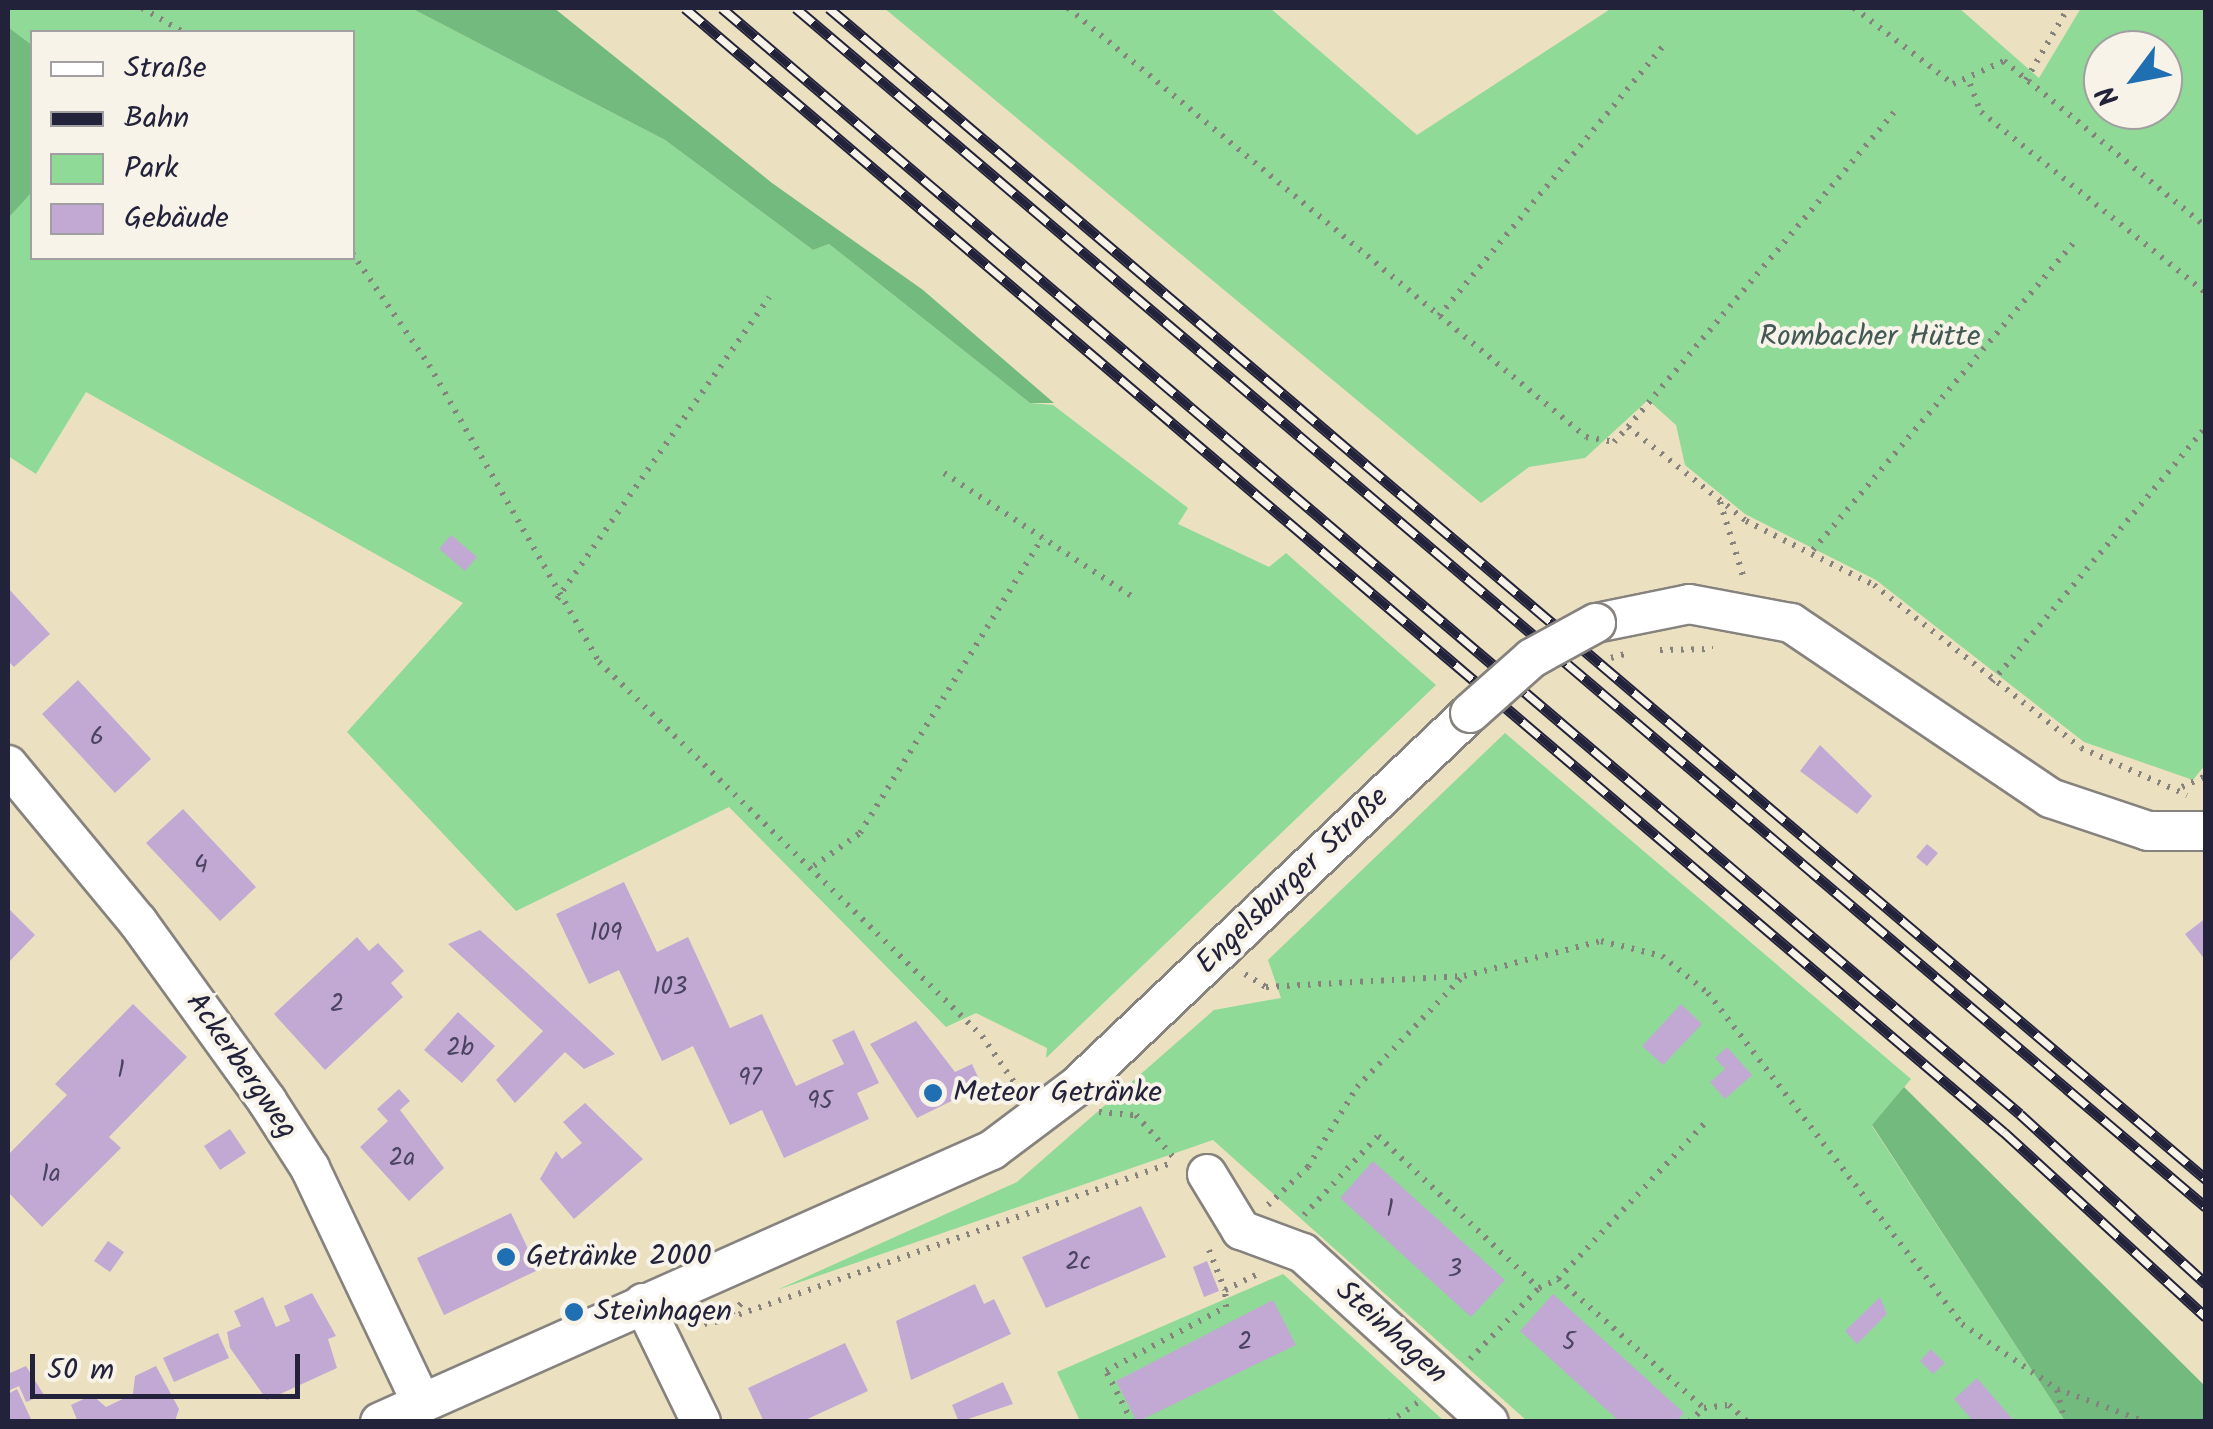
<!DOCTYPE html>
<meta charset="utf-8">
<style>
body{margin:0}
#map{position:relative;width:2213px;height:1429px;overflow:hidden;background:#ebe1c0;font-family:Kalam,sans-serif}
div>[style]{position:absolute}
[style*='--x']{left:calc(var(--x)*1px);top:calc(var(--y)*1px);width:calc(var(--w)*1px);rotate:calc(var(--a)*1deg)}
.green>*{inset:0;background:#8fda96}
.forest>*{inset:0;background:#73ba7f}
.building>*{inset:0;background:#c2a9d4}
.path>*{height:6px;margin-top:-3px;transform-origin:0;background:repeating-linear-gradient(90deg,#86827e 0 2.5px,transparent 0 10.5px)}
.roads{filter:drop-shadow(2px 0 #86827e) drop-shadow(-2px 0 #86827e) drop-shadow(0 2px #86827e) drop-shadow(0 -2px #86827e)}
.minor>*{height:38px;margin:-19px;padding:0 19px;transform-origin:19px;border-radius:19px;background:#fff}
.rail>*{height:11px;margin-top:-5.5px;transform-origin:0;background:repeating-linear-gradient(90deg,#f7f3e8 0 22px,#22223b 0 44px);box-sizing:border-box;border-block:2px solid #22223b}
.path-bridge>*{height:6px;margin-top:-3px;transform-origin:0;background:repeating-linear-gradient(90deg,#86827e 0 2.5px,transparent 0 10.5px)}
.bridges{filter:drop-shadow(2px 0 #86827e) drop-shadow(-2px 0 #86827e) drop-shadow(0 2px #86827e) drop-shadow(0 -2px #86827e)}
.minor-bridge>*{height:38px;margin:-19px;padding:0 19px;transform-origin:19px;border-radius:19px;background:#fff}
.dots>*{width:28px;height:28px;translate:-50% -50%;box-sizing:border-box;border:5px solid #f7f3e8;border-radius:50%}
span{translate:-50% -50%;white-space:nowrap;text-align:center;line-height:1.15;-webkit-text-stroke:8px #f7f3e8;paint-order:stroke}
.number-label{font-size:25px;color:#4a4461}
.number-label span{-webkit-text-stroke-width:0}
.park-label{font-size:30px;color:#435956}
.street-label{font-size:30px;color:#22223b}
.poi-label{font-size:30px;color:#22223b}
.left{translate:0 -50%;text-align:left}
.frame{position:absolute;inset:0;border:10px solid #22223b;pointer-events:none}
.legend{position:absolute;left:30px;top:30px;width:325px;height:230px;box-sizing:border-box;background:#f7f3e8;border:2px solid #a29fa3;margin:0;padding:12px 18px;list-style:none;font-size:30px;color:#22223b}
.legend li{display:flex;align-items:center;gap:20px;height:50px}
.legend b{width:50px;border:2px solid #a29fa3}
.north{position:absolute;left:2083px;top:30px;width:100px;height:100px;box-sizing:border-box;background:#f7f3e8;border:2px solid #a29fa3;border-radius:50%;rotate:238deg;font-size:28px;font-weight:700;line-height:40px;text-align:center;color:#22223b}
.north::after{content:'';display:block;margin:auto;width:35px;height:45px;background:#1f6fb2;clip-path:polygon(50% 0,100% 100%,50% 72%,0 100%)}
.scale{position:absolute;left:30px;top:1354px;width:270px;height:45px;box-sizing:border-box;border:5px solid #22223b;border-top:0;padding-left:12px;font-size:30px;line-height:35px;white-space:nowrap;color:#22223b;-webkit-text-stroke:8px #f7f3e8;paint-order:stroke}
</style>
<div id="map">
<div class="green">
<i style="clip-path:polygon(8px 8px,411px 8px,665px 140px,813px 250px,829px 244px,1030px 403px,1053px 405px,1188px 508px,1178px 524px,1269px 567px,1286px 553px,1436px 685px,1046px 1058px,1047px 1048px,976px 1013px,946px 1027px,729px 807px,516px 911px,347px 732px,463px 603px,86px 392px,36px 474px,8px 456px,8px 216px,32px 192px,32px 258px,352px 258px,352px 32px,32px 32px,32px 45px,8px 27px)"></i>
<i style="clip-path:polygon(evenodd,884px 8px,1270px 8px,1417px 135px,1612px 8px,1959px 8px,2039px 78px,2081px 8px,2205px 8px,2205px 765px,2193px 780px,2084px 742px,1876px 580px,1745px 514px,1685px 465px,1676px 425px,1648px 400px,1585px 458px,1529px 467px,1481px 503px,884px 8px,2103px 50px,2163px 50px,2163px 110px,2103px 110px,2103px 50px)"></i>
<i style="clip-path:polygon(1505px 733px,1911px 1079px,1872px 1126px,2065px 1421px,1527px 1421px,1213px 1140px,777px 1290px,1017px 1182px,1214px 1010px,1281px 998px,1268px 960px)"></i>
<i style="clip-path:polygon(1283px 1274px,1444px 1421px,1080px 1421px,1057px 1372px)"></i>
</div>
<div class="forest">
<i style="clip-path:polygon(411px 8px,554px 8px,772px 183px,923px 290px,1054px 403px,1030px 403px,829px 244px,813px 250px,665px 140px)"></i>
<i style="clip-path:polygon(8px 27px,32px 45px,32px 192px,9px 217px)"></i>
<i style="clip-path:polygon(1904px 1087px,2205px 1386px,2205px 1421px,2065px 1421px,1872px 1125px)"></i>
</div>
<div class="building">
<i style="clip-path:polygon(451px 535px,477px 557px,465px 571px,439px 549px)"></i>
<i style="clip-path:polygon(8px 588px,50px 634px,14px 667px,8px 661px)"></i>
<i style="clip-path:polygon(78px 680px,151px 759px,115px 793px,42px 714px)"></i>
<i style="clip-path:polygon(1820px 745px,1872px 796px,1857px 814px,1800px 771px)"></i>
<i style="clip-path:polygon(183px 809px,256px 887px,220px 921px,146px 843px)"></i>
<i style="clip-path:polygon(1927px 844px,1938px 853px,1927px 866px,1916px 857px)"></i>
<i style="clip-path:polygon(624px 882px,657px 952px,688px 937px,730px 1028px,762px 1014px,796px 1086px,844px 1064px,832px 1040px,854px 1030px,879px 1083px,857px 1093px,869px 1119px,784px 1158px,762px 1110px,730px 1125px,693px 1046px,662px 1061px,619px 970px,589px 984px,556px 914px)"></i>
<i style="clip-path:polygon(8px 908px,35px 935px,8px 963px)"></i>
<i style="clip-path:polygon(2206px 918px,2206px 961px,2185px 934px)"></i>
<i style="clip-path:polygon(480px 930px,535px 980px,615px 1054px,584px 1069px,565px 1052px,515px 1103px,496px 1080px,543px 1031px,448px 944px)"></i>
<i style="clip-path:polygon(357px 937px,369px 951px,378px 943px,404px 971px,391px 983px,403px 997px,325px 1070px,274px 1014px)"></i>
<i style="clip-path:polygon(133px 1004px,187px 1057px,109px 1137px,121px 1148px,42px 1227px,8px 1192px,8px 1155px,67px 1095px,55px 1084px)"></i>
<i style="clip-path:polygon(1681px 1004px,1702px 1024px,1663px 1065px,1642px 1046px)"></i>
<i style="clip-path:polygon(458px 1012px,495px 1046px,462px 1083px,424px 1050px)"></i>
<i style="clip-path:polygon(916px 1021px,955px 1072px,972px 1064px,982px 1086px,917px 1118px,870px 1044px)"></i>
<i style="clip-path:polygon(1727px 1047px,1752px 1075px,1725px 1099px,1710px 1082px,1725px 1069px,1715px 1058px)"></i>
<i style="clip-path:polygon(399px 1089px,410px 1101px,400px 1110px,444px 1168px,409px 1201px,360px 1147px,388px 1121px,377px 1109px)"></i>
<i style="clip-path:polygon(585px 1103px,643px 1159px,574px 1219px,540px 1179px,556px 1151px,562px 1159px,582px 1143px,563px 1122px)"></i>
<i style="clip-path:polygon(230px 1129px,246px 1153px,220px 1170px,204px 1146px)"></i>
<i style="clip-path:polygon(1373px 1161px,1505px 1280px,1471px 1317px,1340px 1198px)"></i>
<i style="clip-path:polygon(1141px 1206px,1166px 1257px,1046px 1308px,1022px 1257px)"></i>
<i style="clip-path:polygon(511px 1213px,538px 1270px,444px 1315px,417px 1258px)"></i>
<i style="clip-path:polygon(108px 1241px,124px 1252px,110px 1272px,94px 1261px)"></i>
<i style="clip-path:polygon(1207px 1261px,1219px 1291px,1204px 1297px,1193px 1267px)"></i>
<i style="clip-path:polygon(975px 1284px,984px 1304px,994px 1299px,1011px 1334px,911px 1380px,896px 1321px)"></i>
<i style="clip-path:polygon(312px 1293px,336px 1336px,328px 1339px,337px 1368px,267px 1400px,230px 1348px,227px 1332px,241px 1326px,234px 1311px,263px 1297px,276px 1327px,290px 1321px,284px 1306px)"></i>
<i style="clip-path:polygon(1553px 1294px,1684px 1413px,1676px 1422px,1620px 1422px,1520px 1331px)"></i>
<i style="clip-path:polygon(1880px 1297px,1887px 1314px,1857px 1344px,1845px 1331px)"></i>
<i style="clip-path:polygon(1273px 1300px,1296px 1345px,1137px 1422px,1116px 1381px)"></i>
<i style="clip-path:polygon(218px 1333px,229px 1358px,174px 1382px,163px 1358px)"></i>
<i style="clip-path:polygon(845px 1343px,868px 1391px,801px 1422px,764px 1422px,748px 1388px)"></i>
<i style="clip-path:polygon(1931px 1349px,1945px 1363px,1933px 1374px,1920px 1361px)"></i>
<i style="clip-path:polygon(26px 1366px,44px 1395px,26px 1402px,19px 1386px,8px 1391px,8px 1374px)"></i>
<i style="clip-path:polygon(156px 1366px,179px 1409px,175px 1421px,78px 1422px,71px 1405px,92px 1395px,106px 1407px,133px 1394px,135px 1376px)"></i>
<i style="clip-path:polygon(1977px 1378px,2015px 1422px,1972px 1420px,1954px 1399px)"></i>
<i style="clip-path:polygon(1003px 1382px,1013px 1404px,959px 1422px,952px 1405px)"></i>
<i style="clip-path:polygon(17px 1389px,31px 1419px,9px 1422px,8px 1394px)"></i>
</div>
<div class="path">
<i style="--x:142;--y:8;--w:48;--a:30.3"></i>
<i style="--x:1068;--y:8;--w:673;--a:39.63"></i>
<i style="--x:1586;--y:437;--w:28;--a:10"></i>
<i style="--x:1614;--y:442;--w:21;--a:-47"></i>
<i style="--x:1628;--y:427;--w:151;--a:38.5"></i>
<i style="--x:1746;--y:521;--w:143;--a:26.6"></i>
<i style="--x:1874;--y:585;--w:263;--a:38.2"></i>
<i style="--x:2081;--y:748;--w:116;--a:23.9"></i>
<i style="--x:1854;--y:8;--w:125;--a:37.5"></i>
<i style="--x:1953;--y:84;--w:56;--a:-24.3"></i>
<i style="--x:2004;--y:61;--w:261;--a:39.4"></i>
<i style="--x:2026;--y:80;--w:83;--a:-59.7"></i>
<i style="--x:1970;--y:84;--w:30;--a:69"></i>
<i style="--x:1981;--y:112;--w:289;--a:38.8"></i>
<i style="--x:352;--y:253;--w:136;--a:55.5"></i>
<i style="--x:429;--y:365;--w:342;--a:60.2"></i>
<i style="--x:599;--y:662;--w:535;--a:44.32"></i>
<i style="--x:982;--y:1036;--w:63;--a:55.3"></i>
<i style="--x:1439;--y:316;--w:354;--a:-50.3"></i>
<i style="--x:1628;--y:427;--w:412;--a:-49.8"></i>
<i style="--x:944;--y:473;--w:230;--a:33.3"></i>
<i style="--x:1720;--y:502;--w:77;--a:72.7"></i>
<i style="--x:1813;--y:550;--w:409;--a:-49.7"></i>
<i style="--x:557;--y:599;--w:369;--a:-54.9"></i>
<i style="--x:1660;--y:650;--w:53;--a:-1.1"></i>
<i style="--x:1992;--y:682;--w:333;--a:-50"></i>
<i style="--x:2182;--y:787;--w:26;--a:-25"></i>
<i style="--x:814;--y:866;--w:57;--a:-35.7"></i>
<i style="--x:860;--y:833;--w:347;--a:-58.3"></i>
<i style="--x:1245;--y:974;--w:25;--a:32"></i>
<i style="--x:1266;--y:987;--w:198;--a:-3.2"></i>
<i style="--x:1464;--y:976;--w:141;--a:-14.3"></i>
<i style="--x:1601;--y:941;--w:63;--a:13.8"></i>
<i style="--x:1662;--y:956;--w:59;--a:38.8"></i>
<i style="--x:1708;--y:993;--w:417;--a:52.5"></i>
<i style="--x:1962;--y:1324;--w:115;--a:34.4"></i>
<i style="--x:2057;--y:1389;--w:95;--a:20.3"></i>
<i style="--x:1099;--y:1112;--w:37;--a:5"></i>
<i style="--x:1136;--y:1115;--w:60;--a:48.4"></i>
<i style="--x:1268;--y:1205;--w:55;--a:-43.5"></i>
<i style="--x:1308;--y:1167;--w:94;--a:-58.5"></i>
<i style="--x:1357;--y:1087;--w:153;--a:-46.3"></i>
<i style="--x:1304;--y:1215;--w:108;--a:-46.9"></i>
<i style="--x:1378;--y:1136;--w:221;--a:43.4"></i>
<i style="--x:1539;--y:1288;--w:21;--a:-25"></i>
<i style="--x:1558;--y:1279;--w:195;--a:41.5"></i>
<i style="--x:1704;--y:1408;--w:25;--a:-7"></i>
<i style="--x:1729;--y:1405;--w:25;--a:42"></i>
<i style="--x:1209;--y:1250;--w:43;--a:68.2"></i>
<i style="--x:1558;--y:1279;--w:217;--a:-46.7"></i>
<i style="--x:729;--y:1318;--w:472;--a:-19.3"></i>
<i style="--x:694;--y:1326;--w:31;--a:-11"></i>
<i style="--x:724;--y:1320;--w:28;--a:-44"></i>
<i style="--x:1470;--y:1359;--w:99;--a:-45.8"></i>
<i style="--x:2057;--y:1390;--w:33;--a:76"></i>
<i style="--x:1132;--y:1422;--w:57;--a:-117"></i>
<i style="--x:1106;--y:1371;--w:136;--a:-28.1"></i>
<i style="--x:1226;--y:1307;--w:17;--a:-93"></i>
<i style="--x:1225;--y:1290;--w:39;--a:-26"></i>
<i style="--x:1389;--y:1422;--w:36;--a:-34"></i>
<i style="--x:1689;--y:1422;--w:21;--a:-43"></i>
</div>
<div class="roads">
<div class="minor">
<i style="--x:1596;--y:623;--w:95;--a:-11.5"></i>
<i style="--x:1689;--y:604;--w:104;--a:10.6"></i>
<i style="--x:1791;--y:623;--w:313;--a:34"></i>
<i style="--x:2050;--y:798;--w:103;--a:18.6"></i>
<i style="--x:2148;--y:831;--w:58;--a:0"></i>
<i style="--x:8;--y:765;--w:204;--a:50.4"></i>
<i style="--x:138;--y:922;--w:221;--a:54.2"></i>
<i style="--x:267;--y:1101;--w:80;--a:57.3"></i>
<i style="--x:310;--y:1168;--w:259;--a:64.6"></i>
<i style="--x:1207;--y:1174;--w:66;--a:58.7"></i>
<i style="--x:1241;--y:1230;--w:66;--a:20.4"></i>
<i style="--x:1303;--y:1253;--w:251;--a:42.3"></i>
<i style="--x:643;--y:1303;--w:132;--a:64"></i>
<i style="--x:380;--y:1422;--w:670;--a:-23.96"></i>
<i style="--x:992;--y:1150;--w:105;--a:-36.9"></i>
<i style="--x:1076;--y:1087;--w:543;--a:-43.51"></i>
</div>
</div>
<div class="rail">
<i style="--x:685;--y:8;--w:1733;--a:40.44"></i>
<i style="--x:2004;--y:1132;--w:274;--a:42.5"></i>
<i style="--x:722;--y:8;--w:1705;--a:40.43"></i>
<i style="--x:2020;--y:1114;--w:252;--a:42.4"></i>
<i style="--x:796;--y:8;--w:1851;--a:40.38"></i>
<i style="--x:829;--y:8;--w:1808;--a:40.38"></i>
</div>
<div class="path-bridge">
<i style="--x:1611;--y:658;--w:19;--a:-16"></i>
</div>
<div class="bridges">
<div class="minor-bridge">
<i style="--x:1470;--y:713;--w:83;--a:-41.6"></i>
<i style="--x:1532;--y:658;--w:73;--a:-28.7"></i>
</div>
</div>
<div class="dots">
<i style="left:933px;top:1093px;background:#1f6fb2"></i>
<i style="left:506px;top:1257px;background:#1f6fb2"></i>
<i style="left:574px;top:1312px;background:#1f6fb2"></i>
</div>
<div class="number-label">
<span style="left:97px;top:737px">6</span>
<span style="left:201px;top:865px">4</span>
<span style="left:606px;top:933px">109</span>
<span style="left:670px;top:987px">103</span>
<span style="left:337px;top:1004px">2</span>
<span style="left:460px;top:1048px">2b</span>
<span style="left:121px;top:1070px">1</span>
<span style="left:750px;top:1078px">97</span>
<span style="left:820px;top:1101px">95</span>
<span style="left:402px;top:1158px">2a</span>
<span style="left:51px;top:1174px">1a</span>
<span style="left:1390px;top:1209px">1</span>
<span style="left:1078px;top:1262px">2c</span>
<span style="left:1455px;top:1269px">3</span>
<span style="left:1245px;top:1342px">2</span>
<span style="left:1569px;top:1342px">5</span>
</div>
<div class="park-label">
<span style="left:1870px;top:337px">Rombacher Hütte</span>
</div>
<div class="street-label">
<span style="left:1293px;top:881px;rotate:-44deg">Engelsburger Straße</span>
<span style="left:241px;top:1066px;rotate:55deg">Ackerbergweg</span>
<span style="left:1391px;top:1333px;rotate:42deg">Steinhagen</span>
</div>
<div class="poi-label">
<span class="left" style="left:953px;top:1093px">Meteor Getränke</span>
<span class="left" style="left:526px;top:1257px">Getränke 2000</span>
<span class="left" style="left:594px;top:1312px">Steinhagen</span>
</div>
<div class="frame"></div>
<ul class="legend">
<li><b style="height:12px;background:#fff"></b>Straße</li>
<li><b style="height:12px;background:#22223b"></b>Bahn</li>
<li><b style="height:28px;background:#8fda96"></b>Park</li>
<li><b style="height:28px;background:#c2a9d4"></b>Gebäude</li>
</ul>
<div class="north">N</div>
<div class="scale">50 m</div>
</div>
